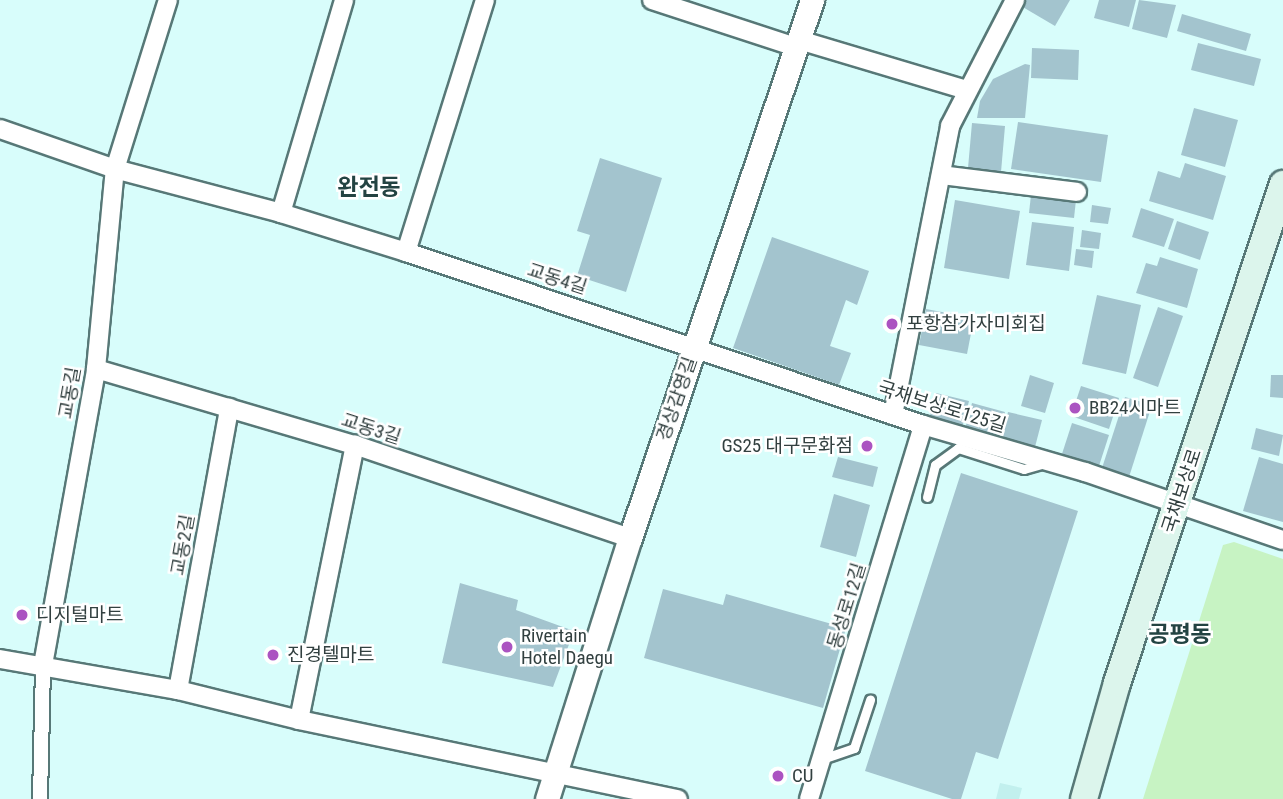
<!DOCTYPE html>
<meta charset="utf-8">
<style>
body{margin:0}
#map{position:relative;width:1283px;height:799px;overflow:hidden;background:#d8fdfb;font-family:"Roboto Condensed","Noto Sans KR",sans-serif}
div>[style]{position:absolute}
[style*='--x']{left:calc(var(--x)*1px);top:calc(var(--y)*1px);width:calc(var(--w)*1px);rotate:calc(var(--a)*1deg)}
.built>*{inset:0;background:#c2f0ee}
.green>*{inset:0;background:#c7f3c3}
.building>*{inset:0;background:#a3c4ce}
.roads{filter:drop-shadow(2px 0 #577877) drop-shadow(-2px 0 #577877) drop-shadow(0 2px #577877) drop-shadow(0 -2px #577877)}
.service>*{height:9px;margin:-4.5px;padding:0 4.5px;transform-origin:4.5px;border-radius:4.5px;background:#fff}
.pedestrian>*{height:14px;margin:-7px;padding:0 7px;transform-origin:7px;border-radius:7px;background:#fff}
.minor>*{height:18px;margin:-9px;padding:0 9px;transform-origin:9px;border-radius:9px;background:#fff}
.tertiary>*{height:23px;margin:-11.5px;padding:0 11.5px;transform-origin:11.5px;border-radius:11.5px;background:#fff}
.secondary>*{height:26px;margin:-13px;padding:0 13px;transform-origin:13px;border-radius:13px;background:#dcf5ec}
.dots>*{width:19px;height:19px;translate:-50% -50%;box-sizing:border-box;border:4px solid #fff;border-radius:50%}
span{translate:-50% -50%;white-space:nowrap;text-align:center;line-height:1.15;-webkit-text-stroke:5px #fff;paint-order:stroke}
.street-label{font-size:19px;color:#324040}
.poi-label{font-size:19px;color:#324040}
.left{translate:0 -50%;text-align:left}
.right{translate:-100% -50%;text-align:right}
.quarter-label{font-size:23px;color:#234342;font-weight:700}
</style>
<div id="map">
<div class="built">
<i style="clip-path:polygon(1000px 783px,1022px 788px,1019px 799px,996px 799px)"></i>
</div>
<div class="green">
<i style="clip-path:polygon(1234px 542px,1283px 559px,1283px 799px,1143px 799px,1223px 545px)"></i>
</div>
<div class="building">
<i style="clip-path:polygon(1024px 0,1070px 0,1055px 26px,1021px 6px)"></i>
<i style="clip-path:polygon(1099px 0,1136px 0,1129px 27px,1094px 18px)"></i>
<i style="clip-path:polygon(1139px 0,1176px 5px,1167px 38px,1132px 29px)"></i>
<i style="clip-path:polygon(1182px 14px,1251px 34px,1246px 51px,1177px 31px)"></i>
<i style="clip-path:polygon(1198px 43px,1261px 59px,1254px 86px,1191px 70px)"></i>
<i style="clip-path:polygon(1032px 48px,1079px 50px,1078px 80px,1031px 78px)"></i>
<i style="clip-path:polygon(1025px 64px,1030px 65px,1025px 118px,977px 118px,980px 101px,993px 79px)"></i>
<i style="clip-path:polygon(1194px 108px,1238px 120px,1225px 167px,1181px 155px)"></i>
<i style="clip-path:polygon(1018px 122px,1108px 135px,1101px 182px,1011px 169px)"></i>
<i style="clip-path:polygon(972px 123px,1005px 126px,1001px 172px,968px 168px)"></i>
<i style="clip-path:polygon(600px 158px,662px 178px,626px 292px,577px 276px,590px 235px,577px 231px)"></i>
<i style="clip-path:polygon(1185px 163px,1226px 176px,1213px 220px,1149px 201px,1158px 171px,1180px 178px)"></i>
<i style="clip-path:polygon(1031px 195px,1076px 200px,1074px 218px,1029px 213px)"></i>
<i style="clip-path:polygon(955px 200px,1020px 211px,1009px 279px,944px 268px)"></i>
<i style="clip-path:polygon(1092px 205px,1111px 208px,1108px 224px,1090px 222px)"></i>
<i style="clip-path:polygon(1141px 208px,1174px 219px,1164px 247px,1132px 237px)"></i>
<i style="clip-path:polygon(1177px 221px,1209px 232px,1200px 260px,1168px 249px)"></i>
<i style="clip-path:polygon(1032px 222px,1074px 227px,1069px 271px,1026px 265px)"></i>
<i style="clip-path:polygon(1082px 230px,1101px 233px,1099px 249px,1080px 247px)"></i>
<i style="clip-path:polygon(772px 237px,869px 271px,857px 305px,846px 300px,830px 346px,851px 353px,839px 385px,733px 348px)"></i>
<i style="clip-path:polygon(1076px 249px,1094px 251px,1092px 268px,1074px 265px)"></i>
<i style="clip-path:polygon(1160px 257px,1198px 269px,1187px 308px,1136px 293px,1146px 263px,1157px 266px)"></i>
<i style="clip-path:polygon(1097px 295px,1141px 305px,1126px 374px,1082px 364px)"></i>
<i style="clip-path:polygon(1158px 307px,1183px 316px,1158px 387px,1133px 378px)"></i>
<i style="clip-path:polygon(926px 309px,974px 318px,967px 354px,919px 345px)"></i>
<i style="clip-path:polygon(1030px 375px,1054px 383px,1045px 413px,1021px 406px)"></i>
<i style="clip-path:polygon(1271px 375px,1283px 375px,1283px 398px,1270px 397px)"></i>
<i style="clip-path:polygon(1081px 386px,1119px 398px,1109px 429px,1071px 416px)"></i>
<i style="clip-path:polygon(936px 393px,969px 401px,962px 428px,929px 419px)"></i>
<i style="clip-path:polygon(1125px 397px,1152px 405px,1129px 477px,1102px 468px)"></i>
<i style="clip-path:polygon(972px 403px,1005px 412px,998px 438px,965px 429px)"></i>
<i style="clip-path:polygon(1008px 412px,1042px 420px,1035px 447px,1002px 438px)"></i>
<i style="clip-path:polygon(1072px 423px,1109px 435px,1098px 469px,1061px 457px)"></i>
<i style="clip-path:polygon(1256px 428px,1283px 435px,1279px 456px,1251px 449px)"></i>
<i style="clip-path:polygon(838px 457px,878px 467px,873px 487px,832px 477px)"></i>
<i style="clip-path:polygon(1259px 457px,1283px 464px,1283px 522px,1243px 511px)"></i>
<i style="clip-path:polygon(961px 473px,1078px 511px,998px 759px,976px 752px,961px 799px,952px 799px,865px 771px)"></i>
<i style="clip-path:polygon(834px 494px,870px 505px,856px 557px,820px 547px)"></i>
<i style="clip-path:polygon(460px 583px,518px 600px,516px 610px,574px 631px,553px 687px,442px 663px)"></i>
<i style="clip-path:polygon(663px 589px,723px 605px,726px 594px,846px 628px,823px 708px,644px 658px)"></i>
</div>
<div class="roads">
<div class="service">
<i style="--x:927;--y:497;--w:33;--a:-76"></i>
<i style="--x:935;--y:465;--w:29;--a:-36"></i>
<i style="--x:958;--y:448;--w:69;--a:17.7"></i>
<i style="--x:1024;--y:469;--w:22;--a:-16"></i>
<i style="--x:822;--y:759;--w:34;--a:-19"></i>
<i style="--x:854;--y:748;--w:51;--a:-71.6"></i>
</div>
<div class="pedestrian">
<i style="--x:40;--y:799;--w:134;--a:-88.7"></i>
</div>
<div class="minor">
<i style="--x:652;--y:0;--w:151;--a:18.1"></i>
<i style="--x:799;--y:40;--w:175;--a:16.6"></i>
<i style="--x:0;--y:129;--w:122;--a:19.2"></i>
<i style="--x:115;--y:169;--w:172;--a:14.8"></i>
<i style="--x:281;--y:213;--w:131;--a:17.3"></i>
<i style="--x:406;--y:252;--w:545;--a:18.5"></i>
<i style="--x:923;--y:425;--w:169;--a:16.2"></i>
<i style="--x:1085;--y:472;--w:209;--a:19"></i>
<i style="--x:941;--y:175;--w:137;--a:7.1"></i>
<i style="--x:281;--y:213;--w:222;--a:-73.5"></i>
<i style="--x:406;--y:252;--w:264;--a:-72.6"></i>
<i style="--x:96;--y:369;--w:270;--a:16.4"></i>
<i style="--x:355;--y:445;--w:290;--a:18.7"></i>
<i style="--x:893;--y:415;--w:295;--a:-78.8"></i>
<i style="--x:950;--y:126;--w:142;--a:-62.7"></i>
<i style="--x:0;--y:659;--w:181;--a:9.9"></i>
<i style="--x:178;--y:690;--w:125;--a:13.9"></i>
<i style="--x:299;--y:720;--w:387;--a:11.8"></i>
<i style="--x:43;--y:665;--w:301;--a:-79.8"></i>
<i style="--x:96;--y:369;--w:201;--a:-84.6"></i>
<i style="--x:115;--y:169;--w:177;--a:-72.6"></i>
<i style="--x:178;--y:690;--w:287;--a:-79.7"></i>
<i style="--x:299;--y:720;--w:281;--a:-78.5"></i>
<i style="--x:809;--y:799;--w:391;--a:-73"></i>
</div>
<div class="tertiary">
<i style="--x:547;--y:799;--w:274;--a:-72.4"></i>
<i style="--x:630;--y:538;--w:568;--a:-71.31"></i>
</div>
<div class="secondary">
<i style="--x:1084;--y:799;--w:121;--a:-74.1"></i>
<i style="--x:1117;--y:683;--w:526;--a:-71.6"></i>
</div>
</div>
<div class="dots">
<i style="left:892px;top:324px;background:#ab53c1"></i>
<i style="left:1075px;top:408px;background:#ab53c1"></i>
<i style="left:867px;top:446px;background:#ab53c1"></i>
<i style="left:22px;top:615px;background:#ab53c1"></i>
<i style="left:507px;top:647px;background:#ab53c1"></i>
<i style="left:273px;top:655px;background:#ab53c1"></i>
<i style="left:778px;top:776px;background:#ab53c1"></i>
</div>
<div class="street-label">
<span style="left:557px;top:279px;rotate:18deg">교동4길</span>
<span style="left:70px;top:393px;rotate:-80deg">교동길</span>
<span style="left:677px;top:399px;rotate:-71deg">경상감영길</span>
<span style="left:942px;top:407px;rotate:17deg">국채보상로125길</span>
<span style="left:371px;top:429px;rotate:18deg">교동3길</span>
<span style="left:1182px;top:491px;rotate:-72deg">국채보상로</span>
<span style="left:183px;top:545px;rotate:-80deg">교동2길</span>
<span style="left:847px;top:606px;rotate:-73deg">동성로12길</span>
</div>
<div class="poi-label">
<span class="left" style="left:906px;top:324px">포항참가자미회집</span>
<span class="left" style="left:1089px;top:408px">BB24시마트</span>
<span class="right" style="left:853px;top:446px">GS25 대구문화점</span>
<span class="left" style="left:36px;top:615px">디지털마트</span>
<span class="left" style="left:521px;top:647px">Rivertain<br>Hotel Daegu</span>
<span class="left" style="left:287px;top:655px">진경텔마트</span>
<span class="left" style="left:792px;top:776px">CU</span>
</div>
<div class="quarter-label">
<span style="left:369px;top:188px">완전동</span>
<span style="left:1180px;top:635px">공평동</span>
</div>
</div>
